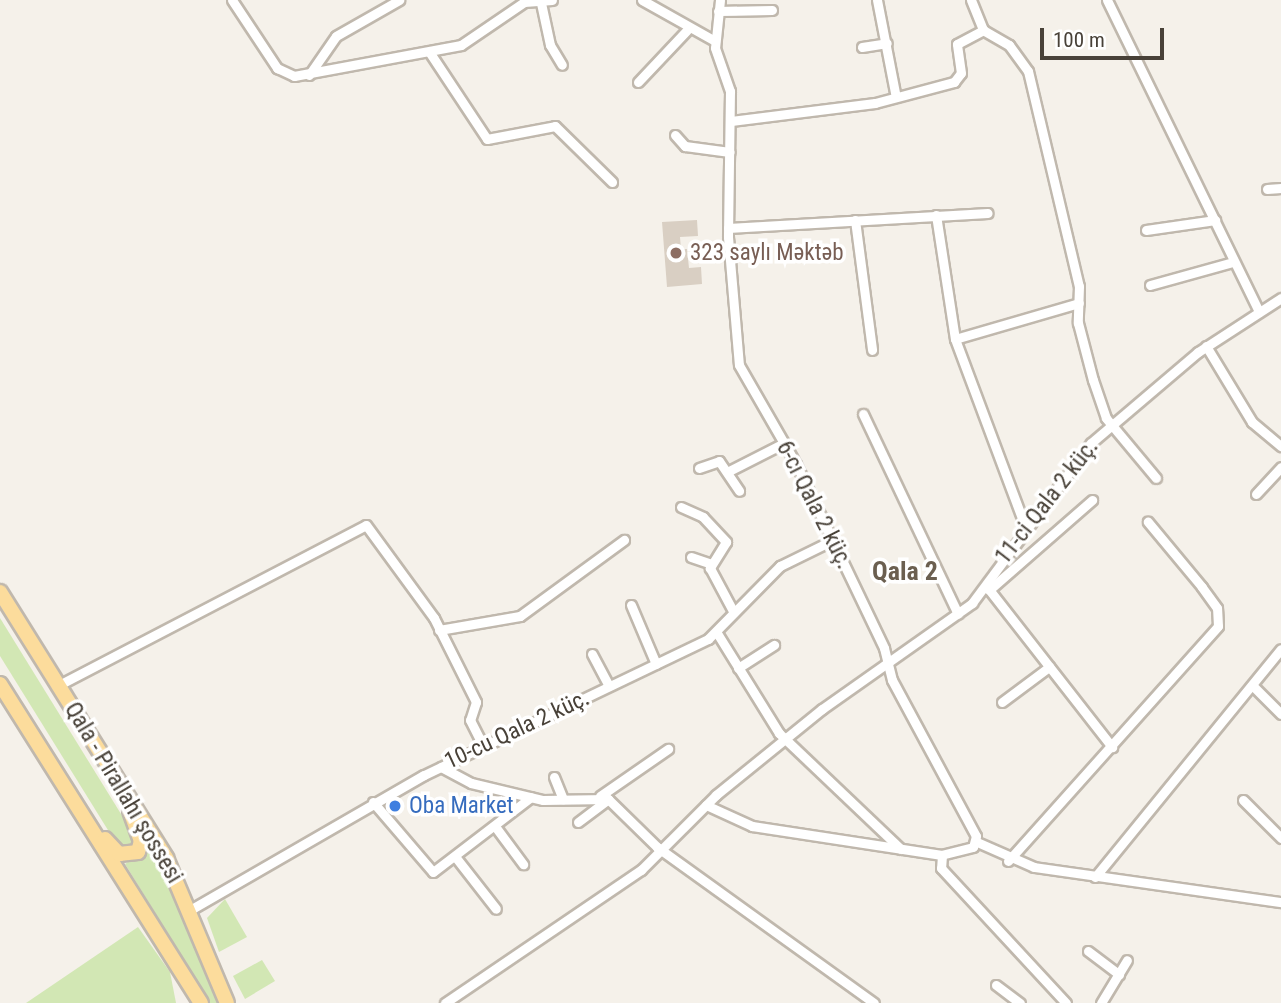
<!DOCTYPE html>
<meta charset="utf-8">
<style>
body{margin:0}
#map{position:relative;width:1281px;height:1003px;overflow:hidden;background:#f5f1ea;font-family:"Roboto Condensed",sans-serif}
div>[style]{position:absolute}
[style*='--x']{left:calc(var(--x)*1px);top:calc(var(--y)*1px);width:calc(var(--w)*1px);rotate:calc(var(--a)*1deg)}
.green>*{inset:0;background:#d2e7b4}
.building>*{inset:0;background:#d9cfc3}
.roads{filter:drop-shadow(2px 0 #c0b8ad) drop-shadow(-2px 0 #c0b8ad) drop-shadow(0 2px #c0b8ad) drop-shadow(0 -2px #c0b8ad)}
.minor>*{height:9px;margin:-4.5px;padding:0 4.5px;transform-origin:4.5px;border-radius:4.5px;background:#fff}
.primary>*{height:14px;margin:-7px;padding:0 7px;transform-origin:7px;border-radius:7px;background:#fcdc9c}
.dots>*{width:19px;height:19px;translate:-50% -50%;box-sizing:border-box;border:4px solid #fff;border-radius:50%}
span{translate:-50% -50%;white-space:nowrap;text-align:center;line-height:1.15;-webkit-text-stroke:7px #fff;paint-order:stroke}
.education-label{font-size:23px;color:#785e54}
.left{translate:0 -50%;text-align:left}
.street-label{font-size:23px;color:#484138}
.shop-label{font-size:23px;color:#366cbe}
.quarter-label{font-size:26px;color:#6b5f50;font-weight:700}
.scale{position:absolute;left:1040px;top:28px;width:124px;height:32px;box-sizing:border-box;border:4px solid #484138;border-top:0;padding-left:9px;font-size:21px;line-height:24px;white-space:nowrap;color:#484138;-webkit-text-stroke:5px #fff;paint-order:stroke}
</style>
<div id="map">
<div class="green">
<i style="clip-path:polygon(0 618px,134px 835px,135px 845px,126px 850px,116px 843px,0 656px)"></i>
<i style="clip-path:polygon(149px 848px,173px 892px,218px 1003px,210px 1003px,125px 864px)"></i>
<i style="clip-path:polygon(225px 899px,247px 937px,219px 952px,207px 918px)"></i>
<i style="clip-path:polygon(138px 927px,170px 972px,176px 1003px,26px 1003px)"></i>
<i style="clip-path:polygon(262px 960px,275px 981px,245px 999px,233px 976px)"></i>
</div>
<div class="building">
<i style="clip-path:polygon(697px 220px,698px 236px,680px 237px,681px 249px,687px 249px,689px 268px,701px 267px,702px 284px,667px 287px,662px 222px)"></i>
</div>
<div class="roads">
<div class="minor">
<i style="--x:232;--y:0;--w:82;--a:56.5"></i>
<i style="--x:277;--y:68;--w:19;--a:25"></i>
<i style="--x:294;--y:76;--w:170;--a:-10.5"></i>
<i style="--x:461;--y:45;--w:76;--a:-34.3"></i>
<i style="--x:524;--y:2;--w:28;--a:-4"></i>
<i style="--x:642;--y:0;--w:84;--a:29.3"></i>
<i style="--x:720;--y:0;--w:48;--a:95.9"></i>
<i style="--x:715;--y:48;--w:46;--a:70.8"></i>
<i style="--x:730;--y:91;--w:146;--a:90.8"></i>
<i style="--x:728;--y:237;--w:128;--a:85.1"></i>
<i style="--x:739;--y:365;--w:114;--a:60.1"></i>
<i style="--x:796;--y:464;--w:204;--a:64.4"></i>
<i style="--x:884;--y:648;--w:33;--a:76"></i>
<i style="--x:892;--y:680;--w:177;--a:61.7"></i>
<i style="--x:976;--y:836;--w:11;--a:105"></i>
<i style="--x:973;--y:847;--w:32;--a:166"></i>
<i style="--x:942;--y:855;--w:13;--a:94"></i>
<i style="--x:941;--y:868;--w:184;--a:47.2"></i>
<i style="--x:877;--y:0;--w:95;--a:79"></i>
<i style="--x:971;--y:0;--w:32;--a:68"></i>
<i style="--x:983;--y:30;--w:30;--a:30"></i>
<i style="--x:1009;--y:45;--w:32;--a:54"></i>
<i style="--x:1028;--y:71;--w:221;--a:76.7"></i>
<i style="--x:1079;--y:286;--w:37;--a:92"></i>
<i style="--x:1078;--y:323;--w:59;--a:75.3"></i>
<i style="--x:1093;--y:380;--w:40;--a:71.1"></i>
<i style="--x:1106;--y:418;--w:78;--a:50.2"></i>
<i style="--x:1107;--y:0;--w:347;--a:64"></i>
<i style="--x:541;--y:3;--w:43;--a:77.9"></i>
<i style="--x:550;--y:45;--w:23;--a:59"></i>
<i style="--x:718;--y:11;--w:54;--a:-1.1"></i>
<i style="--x:862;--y:47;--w:25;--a:-9"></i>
<i style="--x:430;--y:53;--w:103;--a:56.5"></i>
<i style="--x:487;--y:139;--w:69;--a:-10.8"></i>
<i style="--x:555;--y:126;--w:80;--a:44.5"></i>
<i style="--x:309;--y:75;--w:47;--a:-55.3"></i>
<i style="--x:336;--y:36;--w:73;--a:-29.7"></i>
<i style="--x:638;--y:82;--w:71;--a:-46.7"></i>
<i style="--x:731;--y:121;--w:145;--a:-7.1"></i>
<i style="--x:875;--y:103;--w:82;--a:-14.9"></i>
<i style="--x:954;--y:82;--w:11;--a:-52"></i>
<i style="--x:961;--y:73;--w:29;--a:-98"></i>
<i style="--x:957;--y:44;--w:30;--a:-28"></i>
<i style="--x:675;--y:135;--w:15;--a:48"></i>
<i style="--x:685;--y:146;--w:45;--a:7.6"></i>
<i style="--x:1267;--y:189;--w:14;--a:-4"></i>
<i style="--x:936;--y:215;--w:125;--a:81.3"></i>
<i style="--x:955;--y:339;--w:203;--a:69.5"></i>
<i style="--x:855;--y:220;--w:131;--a:82.5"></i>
<i style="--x:728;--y:228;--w:260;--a:-3.3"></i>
<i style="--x:1146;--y:230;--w:70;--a:-8.2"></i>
<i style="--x:1150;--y:285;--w:86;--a:-15.5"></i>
<i style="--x:955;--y:339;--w:129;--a:-16.2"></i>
<i style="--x:1206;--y:346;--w:89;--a:58.8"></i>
<i style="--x:1252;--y:422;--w:38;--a:40"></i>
<i style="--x:863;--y:414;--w:221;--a:64.6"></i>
<i style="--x:699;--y:468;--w:21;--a:-19"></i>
<i style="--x:719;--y:461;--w:36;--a:56"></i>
<i style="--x:727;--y:472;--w:64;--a:-27"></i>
<i style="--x:1256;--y:494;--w:37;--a:-47"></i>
<i style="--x:681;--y:507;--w:24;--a:24"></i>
<i style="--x:703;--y:517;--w:34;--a:47"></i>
<i style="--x:726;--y:542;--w:31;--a:122"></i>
<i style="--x:710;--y:568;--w:49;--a:61.9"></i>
<i style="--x:691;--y:557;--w:21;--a:19"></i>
<i style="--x:989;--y:590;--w:137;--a:-41.1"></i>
<i style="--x:991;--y:592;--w:197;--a:52"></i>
<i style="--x:631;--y:605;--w:64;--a:67"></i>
<i style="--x:439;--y:630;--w:82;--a:-9.8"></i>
<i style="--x:520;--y:616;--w:129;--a:-36.2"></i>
<i style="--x:717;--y:633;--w:118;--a:58.2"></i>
<i style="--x:779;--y:733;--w:168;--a:43.6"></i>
<i style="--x:592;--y:654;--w:36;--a:62"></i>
<i style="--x:738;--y:668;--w:43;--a:-32.6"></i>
<i style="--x:1252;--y:685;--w:41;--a:45"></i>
<i style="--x:57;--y:686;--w:348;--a:-27.5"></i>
<i style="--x:366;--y:525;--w:115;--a:53.8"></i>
<i style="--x:434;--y:618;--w:94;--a:63.4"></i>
<i style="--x:476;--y:702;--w:19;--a:108"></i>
<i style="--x:470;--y:720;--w:29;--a:63"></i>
<i style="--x:1002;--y:702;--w:59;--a:-36.7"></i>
<i style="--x:441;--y:767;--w:34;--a:28"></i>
<i style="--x:471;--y:783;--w:74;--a:13.3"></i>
<i style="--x:543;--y:800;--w:65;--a:-0.9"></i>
<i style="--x:608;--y:799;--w:69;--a:44.4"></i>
<i style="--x:657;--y:847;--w:267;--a:35.7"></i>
<i style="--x:554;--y:777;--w:24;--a:68"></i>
<i style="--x:600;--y:796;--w:83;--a:-34.7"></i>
<i style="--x:1243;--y:800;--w:54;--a:45"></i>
<i style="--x:373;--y:802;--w:92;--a:49.4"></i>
<i style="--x:433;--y:872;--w:123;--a:-37.4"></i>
<i style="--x:706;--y:805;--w:51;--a:24.5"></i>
<i style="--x:752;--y:826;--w:192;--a:8.7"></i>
<i style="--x:578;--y:822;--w:38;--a:-37"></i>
<i style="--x:497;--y:829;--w:44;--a:53.4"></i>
<i style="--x:977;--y:842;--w:62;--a:23.7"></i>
<i style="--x:1034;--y:867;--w:249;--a:8.1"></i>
<i style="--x:457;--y:859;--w:63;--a:52"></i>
<i style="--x:1008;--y:861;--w:315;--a:-48.2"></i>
<i style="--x:1218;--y:626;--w:18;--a:-93"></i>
<i style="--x:1217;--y:608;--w:26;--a:-126"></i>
<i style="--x:1202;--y:587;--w:85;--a:-129.7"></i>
<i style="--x:1095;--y:877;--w:294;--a:-50.8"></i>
<i style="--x:190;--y:910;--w:270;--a:-30"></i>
<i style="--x:424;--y:775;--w:315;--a:-25.6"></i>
<i style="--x:708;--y:639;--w:103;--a:-45.4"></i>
<i style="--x:780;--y:566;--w:59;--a:-26.1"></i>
<i style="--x:1088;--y:951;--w:39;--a:37"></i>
<i style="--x:996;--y:985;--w:30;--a:37"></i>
<i style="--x:445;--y:1003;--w:237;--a:-34.2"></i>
<i style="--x:641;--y:870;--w:106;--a:-45"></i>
<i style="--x:716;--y:795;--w:136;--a:-39.1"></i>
<i style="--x:822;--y:709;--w:184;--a:-35.2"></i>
<i style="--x:972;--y:603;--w:199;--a:-53.4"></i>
<i style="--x:1091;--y:443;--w:140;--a:-40.4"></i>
<i style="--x:1198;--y:352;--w:99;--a:-33"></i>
<i style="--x:1101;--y:1003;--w:50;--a:-58.8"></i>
</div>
<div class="primary">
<i style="--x:0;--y:592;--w:314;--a:58"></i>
<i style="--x:166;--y:858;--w:157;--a:67.2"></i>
<i style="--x:0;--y:684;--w:377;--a:57.8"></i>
<i style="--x:105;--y:839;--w:21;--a:47"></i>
<i style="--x:119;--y:854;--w:19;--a:-6"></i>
<i style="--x:138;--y:852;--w:11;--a:-75"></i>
<i style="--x:141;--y:841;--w:32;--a:-110"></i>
</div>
</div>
<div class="dots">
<i style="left:676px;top:253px;background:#8d6e63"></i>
<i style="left:395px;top:806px;background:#3f7fe0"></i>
</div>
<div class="education-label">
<span class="left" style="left:690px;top:253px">323 saylı Məktəb</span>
</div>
<div class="street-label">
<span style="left:1047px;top:502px;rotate:-52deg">11-ci Qala 2 küç.</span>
<span style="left:814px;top:505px;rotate:63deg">6-cı Qala 2 küç.</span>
<span style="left:517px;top:730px;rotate:-25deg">10-cu Qala 2 küç.</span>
<span style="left:123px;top:793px;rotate:59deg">Qala - Pirallahı şossesi</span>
</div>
<div class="shop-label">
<span class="left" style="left:409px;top:806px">Oba Market</span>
</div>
<div class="quarter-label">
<span style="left:905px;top:572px">Qala 2</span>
</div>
<div class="scale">100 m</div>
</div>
